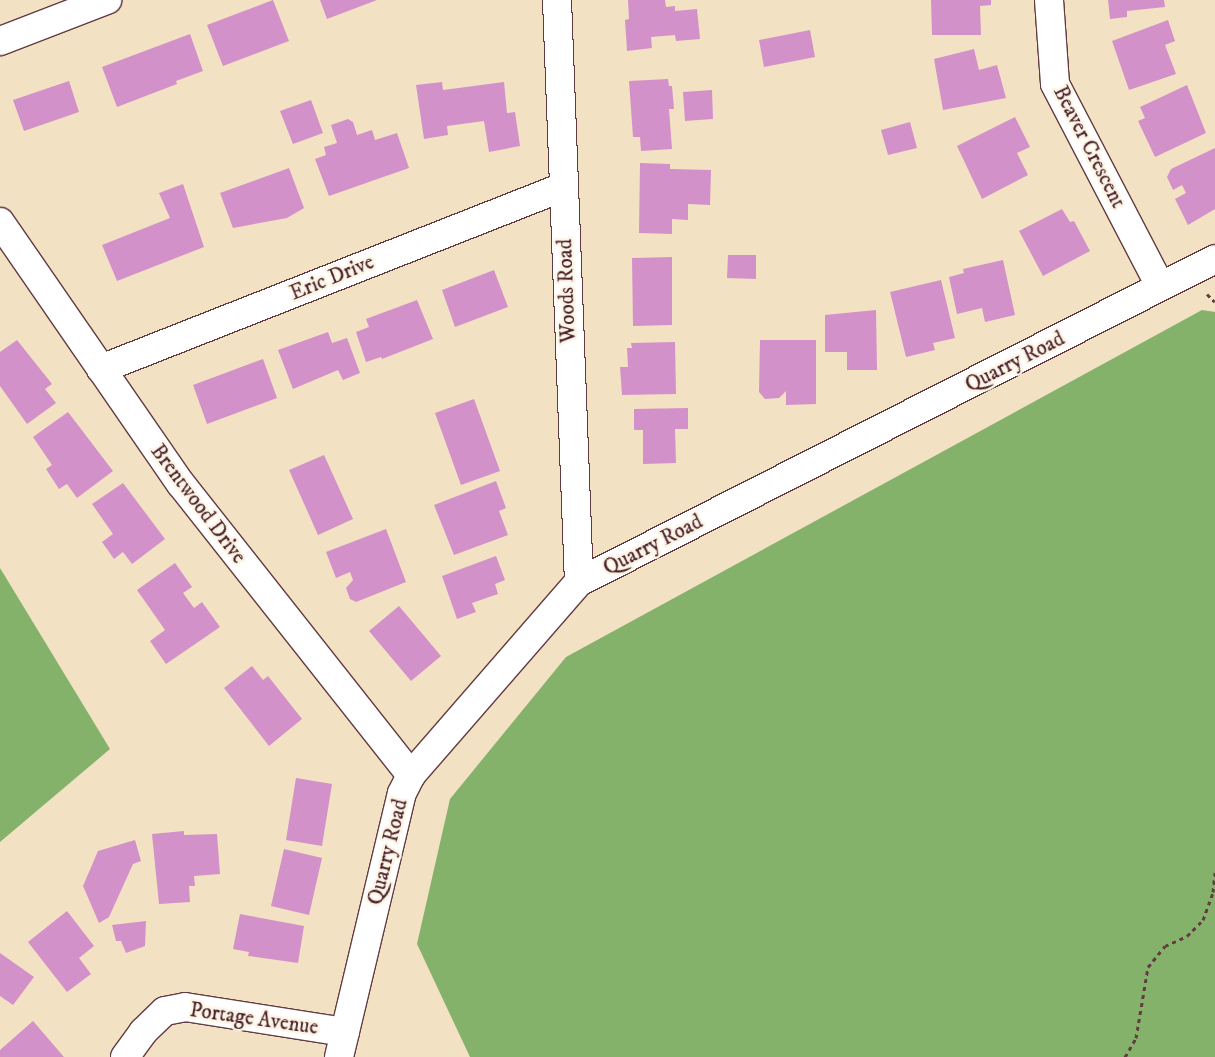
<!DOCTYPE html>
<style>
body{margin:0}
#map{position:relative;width:1215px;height:1057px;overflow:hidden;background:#f3e1c4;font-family:"IM FELL DW Pica",serif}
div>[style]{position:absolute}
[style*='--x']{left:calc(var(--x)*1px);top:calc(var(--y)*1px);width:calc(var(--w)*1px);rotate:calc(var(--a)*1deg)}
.forest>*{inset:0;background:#84b26a}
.building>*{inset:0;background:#d391ca}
.path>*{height:3px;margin-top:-1.5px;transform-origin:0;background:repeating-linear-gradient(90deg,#633c42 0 4px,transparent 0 8px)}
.roads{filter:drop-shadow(1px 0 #633c42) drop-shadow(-1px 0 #633c42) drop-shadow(0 1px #633c42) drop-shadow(0 -1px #633c42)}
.minor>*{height:28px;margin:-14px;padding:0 14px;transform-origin:14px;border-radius:14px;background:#fff}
span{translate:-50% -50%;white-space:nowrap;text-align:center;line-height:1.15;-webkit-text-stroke:5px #fcf5e5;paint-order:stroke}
.street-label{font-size:21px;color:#4a1f2b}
</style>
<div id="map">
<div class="forest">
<i style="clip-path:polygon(1202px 310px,1215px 312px,1215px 1057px,470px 1057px,417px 944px,450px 799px,566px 657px)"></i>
<i style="clip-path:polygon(0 568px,110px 749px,0 842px)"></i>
</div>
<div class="building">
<i style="clip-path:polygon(273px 0,289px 41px,223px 66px,207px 25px)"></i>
<i style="clip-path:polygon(320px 0,377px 0,327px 19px)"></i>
<i style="clip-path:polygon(628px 0,665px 0,666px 7px,675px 6px,675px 11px,697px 9px,700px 39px,676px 41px,675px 35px,651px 37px,652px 48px,627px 51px,625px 20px,629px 19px)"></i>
<i style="clip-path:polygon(931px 0,991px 0,991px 5px,980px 6px,981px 35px,932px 35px)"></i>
<i style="clip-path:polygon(1108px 0,1164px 0,1165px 7px,1127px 11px,1127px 17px,1110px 19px)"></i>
<i style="clip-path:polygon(1168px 20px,1175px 41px,1165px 45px,1176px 74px,1129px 90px,1112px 41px)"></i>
<i style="clip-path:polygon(810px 30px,815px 57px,764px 67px,759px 40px)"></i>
<i style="clip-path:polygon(190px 34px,203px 71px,176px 81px,177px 84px,117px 107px,102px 67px)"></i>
<i style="clip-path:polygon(974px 49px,979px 70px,997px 65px,1006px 98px,943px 110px,934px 59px)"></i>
<i style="clip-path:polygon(668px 79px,669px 86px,672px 86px,674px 109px,669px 109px,672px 149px,641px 151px,640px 137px,633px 137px,629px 81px)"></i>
<i style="clip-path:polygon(69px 81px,79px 112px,24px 131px,13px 100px)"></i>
<i style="clip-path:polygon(442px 82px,443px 90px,504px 82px,507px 113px,515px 112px,520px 146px,489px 152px,484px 121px,447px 126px,448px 135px,424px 139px,416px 85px)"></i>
<i style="clip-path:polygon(1187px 85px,1206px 133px,1155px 157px,1138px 121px,1145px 118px,1140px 107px)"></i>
<i style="clip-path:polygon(712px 90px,713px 119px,685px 121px,683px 92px)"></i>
<i style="clip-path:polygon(311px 100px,323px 133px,293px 144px,280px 111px)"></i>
<i style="clip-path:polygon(1015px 117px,1030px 147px,1017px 153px,1028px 175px,982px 199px,957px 146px)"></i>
<i style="clip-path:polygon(348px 119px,353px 122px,357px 135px,372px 130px,375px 140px,397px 133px,409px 168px,329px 196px,315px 159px,326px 155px,324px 147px,337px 143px,331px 125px)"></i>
<i style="clip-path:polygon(910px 122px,917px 148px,888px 155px,881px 130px)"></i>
<i style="clip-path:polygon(1215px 148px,1215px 209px,1188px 225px,1175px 199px,1186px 193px,1182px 185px,1173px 190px,1167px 177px,1171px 169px)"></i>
<i style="clip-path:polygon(640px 163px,670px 164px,670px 169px,711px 170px,710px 205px,688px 204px,688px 220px,672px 219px,672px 234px,639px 233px)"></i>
<i style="clip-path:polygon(289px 168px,304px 208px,287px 218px,233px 228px,220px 193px)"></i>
<i style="clip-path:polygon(183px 184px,204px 247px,117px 281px,102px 245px,170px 218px,159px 193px)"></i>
<i style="clip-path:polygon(1062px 209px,1070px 222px,1074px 221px,1090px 251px,1043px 276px,1019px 231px)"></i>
<i style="clip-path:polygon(728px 255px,756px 255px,756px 279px,727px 278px)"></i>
<i style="clip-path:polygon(672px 257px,672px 325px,633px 326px,632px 258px)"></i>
<i style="clip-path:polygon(1003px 260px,1015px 315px,985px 322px,982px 308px,957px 314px,949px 277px,964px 273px,963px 269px)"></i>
<i style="clip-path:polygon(494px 270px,508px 307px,455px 327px,442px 290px)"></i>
<i style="clip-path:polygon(941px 280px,955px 338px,933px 343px,935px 350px,906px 357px,890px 292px)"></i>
<i style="clip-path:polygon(417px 300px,433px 339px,382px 359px,381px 357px,366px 362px,356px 332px,369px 327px,366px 319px)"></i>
<i style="clip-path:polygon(876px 310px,877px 370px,847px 370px,847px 352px,825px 352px,825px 315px)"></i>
<i style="clip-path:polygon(328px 332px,332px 343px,347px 338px,360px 373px,343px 380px,338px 370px,293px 389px,278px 350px)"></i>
<i style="clip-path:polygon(17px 340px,52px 384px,45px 389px,56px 403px,27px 424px,0 386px,0 352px)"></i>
<i style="clip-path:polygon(760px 340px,816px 340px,816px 404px,786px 405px,786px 391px,779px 398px,765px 399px,759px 392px)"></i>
<i style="clip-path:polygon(675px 342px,676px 394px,622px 395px,620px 367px,628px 367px,627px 348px,632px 348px,631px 343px)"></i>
<i style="clip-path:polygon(263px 359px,277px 398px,207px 424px,193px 385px)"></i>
<i style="clip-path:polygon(474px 399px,500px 471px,461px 485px,435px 413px)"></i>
<i style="clip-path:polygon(688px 408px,688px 429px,675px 429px,676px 463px,643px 464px,643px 430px,634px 430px,634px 409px)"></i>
<i style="clip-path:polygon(68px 412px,113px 471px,77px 498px,67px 484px,59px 489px,46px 469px,52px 465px,33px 437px)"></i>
<i style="clip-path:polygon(324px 455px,353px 519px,318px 535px,289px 470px)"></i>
<i style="clip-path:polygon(496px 481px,506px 508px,499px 511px,508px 535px,454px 555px,434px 505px)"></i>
<i style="clip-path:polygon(123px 483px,165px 539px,132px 564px,123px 552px,114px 559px,102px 542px,113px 534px,92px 504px)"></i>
<i style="clip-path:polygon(386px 529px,406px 582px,356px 602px,350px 599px,346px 588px,353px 580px,350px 572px,336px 578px,326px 552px)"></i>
<i style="clip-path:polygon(496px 556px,505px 580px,495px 584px,498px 594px,472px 603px,476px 612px,457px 619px,442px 576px)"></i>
<i style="clip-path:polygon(175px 563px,192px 587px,183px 593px,194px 608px,202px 602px,220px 627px,166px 664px,150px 641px,165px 630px,137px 590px)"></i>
<i style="clip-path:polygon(399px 606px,441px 656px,411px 681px,369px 631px)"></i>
<i style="clip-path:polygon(252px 666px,263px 680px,268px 676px,302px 719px,269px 746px,224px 688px)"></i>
<i style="clip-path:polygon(296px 778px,332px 784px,322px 846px,286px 840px)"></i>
<i style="clip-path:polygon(184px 831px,184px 835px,217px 834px,220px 874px,194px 876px,195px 886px,189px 886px,190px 902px,159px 904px,152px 834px)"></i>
<i style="clip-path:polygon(135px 840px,141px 861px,133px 864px,109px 917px,99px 923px,83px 886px,98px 851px)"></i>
<i style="clip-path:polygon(284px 849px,322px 858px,309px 915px,271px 906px)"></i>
<i style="clip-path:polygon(67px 911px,94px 946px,79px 958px,91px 974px,67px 992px,28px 942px)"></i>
<i style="clip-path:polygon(240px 914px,304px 926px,298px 963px,248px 956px,249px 952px,233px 949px)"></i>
<i style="clip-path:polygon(146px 921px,145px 946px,126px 953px,121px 941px,116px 941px,112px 925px)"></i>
<i style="clip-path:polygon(0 953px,34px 977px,13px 1005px,0 996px)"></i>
<i style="clip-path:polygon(33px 1021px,64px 1057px,0 1057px,0 1050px)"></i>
</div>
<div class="path">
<i style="--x:1207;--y:294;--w:11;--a:45"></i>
<i style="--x:1125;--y:1057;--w:22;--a:-60"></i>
<i style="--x:1136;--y:1038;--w:72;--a:-80.4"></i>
<i style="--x:1148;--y:967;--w:27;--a:-51"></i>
<i style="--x:1165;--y:946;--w:24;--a:-24"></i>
<i style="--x:1187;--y:936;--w:23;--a:-45"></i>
<i style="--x:1203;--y:920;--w:30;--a:-70"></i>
<i style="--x:1213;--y:892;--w:20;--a:-84"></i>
</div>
<div class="roads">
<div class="minor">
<i style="--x:557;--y:0;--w:582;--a:87.84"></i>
<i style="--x:1049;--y:0;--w:84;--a:85.9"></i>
<i style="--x:1055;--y:84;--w:228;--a:62.5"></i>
<i style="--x:0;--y:41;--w:115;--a:-21"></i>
<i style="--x:0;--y:222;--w:318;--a:55.4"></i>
<i style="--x:181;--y:484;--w:371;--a:51.7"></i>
<i style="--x:101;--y:369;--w:496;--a:-21.5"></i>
<i style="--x:125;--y:1057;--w:31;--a:-54"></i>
<i style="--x:143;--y:1032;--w:30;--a:-44"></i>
<i style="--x:165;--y:1011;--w:20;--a:-11"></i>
<i style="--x:185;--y:1007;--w:162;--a:8.9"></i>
<i style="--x:339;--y:1057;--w:271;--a:-76.6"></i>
<i style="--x:402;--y:793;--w:20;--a:-63"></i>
<i style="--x:411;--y:775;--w:256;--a:-49"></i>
<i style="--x:579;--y:582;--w:713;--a:-26.92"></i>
</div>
</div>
<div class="street-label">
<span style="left:1089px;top:147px;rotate:63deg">Beaver Crescent</span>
<span style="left:332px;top:278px;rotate:-22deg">Eric Drive</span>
<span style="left:567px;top:291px;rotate:-92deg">Woods Road</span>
<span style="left:1015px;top:362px;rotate:-27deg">Quarry Road</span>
<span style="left:198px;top:504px;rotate:53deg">Brentwood Drive</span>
<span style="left:653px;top:545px;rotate:-27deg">Quarry Road</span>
<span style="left:388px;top:852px;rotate:-76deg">Quarry Road</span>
<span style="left:254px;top:1019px;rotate:8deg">Portage Avenue</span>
</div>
</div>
